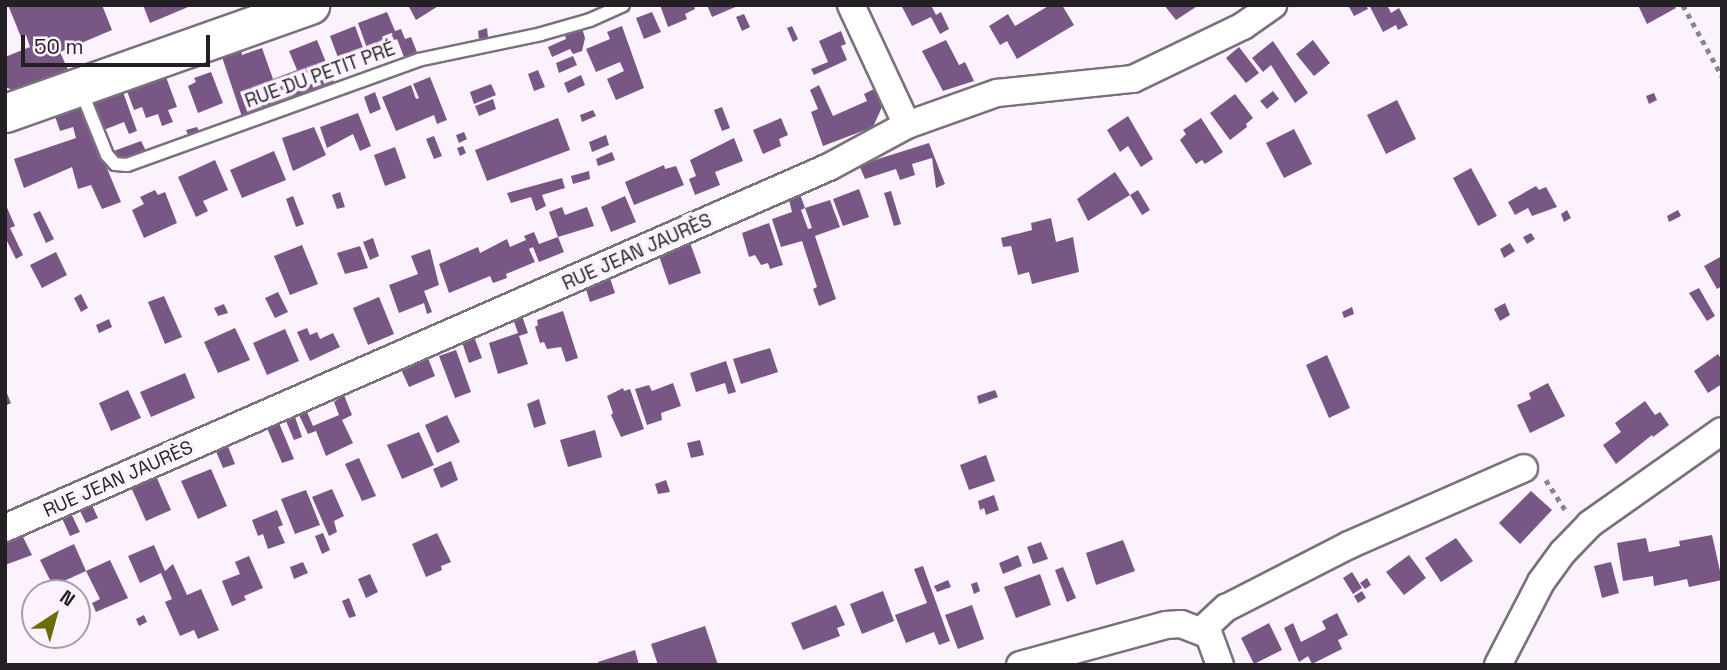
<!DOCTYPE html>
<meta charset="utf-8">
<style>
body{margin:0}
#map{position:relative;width:1727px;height:670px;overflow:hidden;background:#fbf2fe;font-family:"Space Grotesk",sans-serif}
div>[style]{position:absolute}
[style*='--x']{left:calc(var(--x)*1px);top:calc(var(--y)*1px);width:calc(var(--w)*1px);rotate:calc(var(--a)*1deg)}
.building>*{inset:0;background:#795785}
.path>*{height:4.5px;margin-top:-2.25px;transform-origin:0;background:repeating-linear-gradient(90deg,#8b858d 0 5px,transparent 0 10px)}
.roads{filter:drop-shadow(2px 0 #7a717d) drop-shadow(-2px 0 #7a717d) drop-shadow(0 2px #7a717d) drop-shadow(0 -2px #7a717d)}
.lane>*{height:12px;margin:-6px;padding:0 6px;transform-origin:6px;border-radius:6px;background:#fff}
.street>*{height:26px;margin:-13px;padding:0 13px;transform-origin:13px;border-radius:13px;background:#fff}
.secondary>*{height:37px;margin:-18.5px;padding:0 18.5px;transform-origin:18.5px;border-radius:18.5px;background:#fff}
span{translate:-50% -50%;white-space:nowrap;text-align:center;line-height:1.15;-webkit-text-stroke:7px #fbf2fe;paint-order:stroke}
.street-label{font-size:19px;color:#231f24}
.frame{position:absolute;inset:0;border:7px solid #231f24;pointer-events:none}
.north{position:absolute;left:21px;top:579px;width:70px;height:70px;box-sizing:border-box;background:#fbf2fe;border:2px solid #a59ea7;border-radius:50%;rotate:36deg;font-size:19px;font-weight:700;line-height:28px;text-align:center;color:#231f24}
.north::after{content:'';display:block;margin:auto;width:24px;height:32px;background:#6e6b08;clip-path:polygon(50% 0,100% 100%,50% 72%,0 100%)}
.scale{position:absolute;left:21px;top:35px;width:189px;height:32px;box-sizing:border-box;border:4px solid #231f24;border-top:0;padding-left:9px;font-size:21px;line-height:24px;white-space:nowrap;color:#231f24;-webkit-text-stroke:5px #fbf2fe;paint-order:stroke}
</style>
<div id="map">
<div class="building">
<i style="clip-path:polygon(8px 5px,102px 5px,112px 30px,60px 52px,69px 72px,15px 91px,5px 87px,5px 57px,30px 47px,26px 35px,21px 37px)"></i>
<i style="clip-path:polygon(143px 5px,193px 5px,150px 23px)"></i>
<i style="clip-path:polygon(408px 5px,440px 5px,416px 20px)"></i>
<i style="clip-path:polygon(660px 5px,694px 5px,695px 9px,685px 14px,687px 19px,668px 27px)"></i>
<i style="clip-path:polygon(707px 5px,740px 5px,712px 17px)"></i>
<i style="clip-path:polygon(901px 5px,931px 5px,936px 15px,941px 12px,949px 29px,940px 34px,931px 17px,912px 26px)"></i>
<i style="clip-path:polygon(1050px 5px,1062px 5px,1074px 25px,1017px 59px,1007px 41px,1000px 45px,989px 26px,1008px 14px,1015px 26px)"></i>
<i style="clip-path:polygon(1164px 5px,1199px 5px,1176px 20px)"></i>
<i style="clip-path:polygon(1348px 5px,1366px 5px,1368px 9px,1354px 16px)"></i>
<i style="clip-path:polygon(1369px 5px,1387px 5px,1391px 13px,1399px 8px,1408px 25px,1398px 30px,1396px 25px,1383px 32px)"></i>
<i style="clip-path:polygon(1638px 5px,1674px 5px,1676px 8px,1647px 24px)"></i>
<i style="clip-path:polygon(387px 12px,395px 31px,401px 29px,405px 39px,411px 37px,417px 52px,404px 57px,397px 39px,368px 51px,358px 23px)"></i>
<i style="clip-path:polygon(652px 12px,661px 32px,644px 39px,636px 18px)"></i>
<i style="clip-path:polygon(744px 14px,750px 27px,742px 31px,736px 17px)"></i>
<i style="clip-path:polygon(355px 26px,365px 53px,340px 63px,330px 36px)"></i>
<i style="clip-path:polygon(622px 26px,644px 88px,616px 100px,607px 79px,624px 71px,620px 62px,596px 72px,586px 49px,610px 39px,607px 32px)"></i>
<i style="clip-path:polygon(792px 26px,798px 39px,793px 42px,787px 28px)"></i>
<i style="clip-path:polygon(487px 28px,488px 37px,479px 39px,478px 31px)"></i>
<i style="clip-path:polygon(582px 28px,585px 38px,582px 51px,573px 54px,570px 49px,552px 57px,548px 47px,566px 39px,565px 35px)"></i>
<i style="clip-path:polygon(841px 31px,846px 44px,841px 46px,847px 60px,814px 75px,811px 69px,828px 62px,819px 41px)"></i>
<i style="clip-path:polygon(evenodd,317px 40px,334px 82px,242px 117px,222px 57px,241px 50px,242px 55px,262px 48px,273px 79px,297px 70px,289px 51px,317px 40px,321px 67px,325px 79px,303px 87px,299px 76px,321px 67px)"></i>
<i style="clip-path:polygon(946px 40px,959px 65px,965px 62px,974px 81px,943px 91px,922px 51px)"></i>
<i style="clip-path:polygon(1313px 40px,1330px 63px,1314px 76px,1296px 54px)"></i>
<i style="clip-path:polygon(1273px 41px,1308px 93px,1295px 103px,1271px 65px,1263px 72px,1252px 58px)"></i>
<i style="clip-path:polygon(1239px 47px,1259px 73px,1246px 83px,1226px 58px)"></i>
<i style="clip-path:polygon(573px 56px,577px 65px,559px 73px,556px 63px)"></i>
<i style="clip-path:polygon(538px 70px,545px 87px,534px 91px,528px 74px)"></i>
<i style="clip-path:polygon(211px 72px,223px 103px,198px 113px,188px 86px,196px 82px,194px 78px)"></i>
<i style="clip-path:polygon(581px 75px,585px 85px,568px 93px,564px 83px)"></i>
<i style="clip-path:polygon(166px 77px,177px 107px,168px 110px,173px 122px,162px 126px,158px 114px,146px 118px,142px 107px,134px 110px,127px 91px)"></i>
<i style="clip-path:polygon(430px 77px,447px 120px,437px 124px,434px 115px,396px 131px,382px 97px,411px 85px,416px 99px,419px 98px,413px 84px)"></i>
<i style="clip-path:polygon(491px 84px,496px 95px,474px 104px,470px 92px)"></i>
<i style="clip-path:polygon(819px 85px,833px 116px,867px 101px,864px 94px,874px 89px,882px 107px,873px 127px,823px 146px,811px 112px,818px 109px,810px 90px)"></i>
<i style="clip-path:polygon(1273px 91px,1279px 99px,1267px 109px,1260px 101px)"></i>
<i style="clip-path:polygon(123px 92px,137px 131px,129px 134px,124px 122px,101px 131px,91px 105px)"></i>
<i style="clip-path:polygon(375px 92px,381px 109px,370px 114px,364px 97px)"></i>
<i style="clip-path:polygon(1654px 93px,1657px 100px,1649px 104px,1646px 96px)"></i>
<i style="clip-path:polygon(1235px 94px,1253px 118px,1246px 124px,1247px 127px,1230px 140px,1210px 113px)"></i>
<i style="clip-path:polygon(493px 99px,496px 109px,479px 116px,475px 106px)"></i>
<i style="clip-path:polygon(1397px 100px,1416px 139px,1386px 154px,1367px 115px)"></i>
<i style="clip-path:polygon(83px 106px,94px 131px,90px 133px,100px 160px,106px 158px,109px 165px,106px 166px,121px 202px,102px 209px,91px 185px,78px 189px,72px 167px,24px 188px,14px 159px,76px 138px,73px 127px,60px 131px,55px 116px)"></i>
<i style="clip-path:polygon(722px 107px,730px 128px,722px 131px,714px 110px)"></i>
<i style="clip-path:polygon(593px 110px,596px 116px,582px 122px,580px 115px)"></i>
<i style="clip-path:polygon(358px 113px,371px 146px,360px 151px,353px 134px,327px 148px,320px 127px)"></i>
<i style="clip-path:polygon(1128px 116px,1153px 159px,1141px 167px,1128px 146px,1120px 152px,1107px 130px)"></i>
<i style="clip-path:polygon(558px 118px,570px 150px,487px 181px,475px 150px)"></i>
<i style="clip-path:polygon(781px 118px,788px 135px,779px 139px,781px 146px,763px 154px,753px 130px)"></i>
<i style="clip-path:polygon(1201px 118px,1223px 152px,1205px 164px,1202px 160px,1196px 164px,1180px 140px,1186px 134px,1183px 130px)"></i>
<i style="clip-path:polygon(197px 127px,200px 133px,189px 137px,186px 130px)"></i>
<i style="clip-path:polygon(314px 127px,326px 155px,293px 171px,282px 138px)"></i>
<i style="clip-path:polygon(1294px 129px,1312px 164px,1284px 178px,1266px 143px)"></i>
<i style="clip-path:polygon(464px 132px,467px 139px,459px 143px,456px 135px)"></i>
<i style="clip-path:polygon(606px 135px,609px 145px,592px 152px,589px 142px)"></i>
<i style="clip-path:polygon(434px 136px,442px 156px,434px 159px,426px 139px)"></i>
<i style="clip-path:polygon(734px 138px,743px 161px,715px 172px,720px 185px,695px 195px,689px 179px,696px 176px,690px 160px)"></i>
<i style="clip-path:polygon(141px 141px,147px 153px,127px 160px,111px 152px)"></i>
<i style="clip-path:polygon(929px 143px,945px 184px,936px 188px,932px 158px,912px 164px,915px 175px,900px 180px,896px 169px,865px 179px,859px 165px)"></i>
<i style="clip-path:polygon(463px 146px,466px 153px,460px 156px,457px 148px)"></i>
<i style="clip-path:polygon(395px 147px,406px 178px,385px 186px,374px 155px)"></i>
<i style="clip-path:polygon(274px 151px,286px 180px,242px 198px,230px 170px)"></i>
<i style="clip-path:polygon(612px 152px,615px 160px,598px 166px,596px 159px)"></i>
<i style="clip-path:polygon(215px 160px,228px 190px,203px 201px,208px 211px,196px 217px,178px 177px)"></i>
<i style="clip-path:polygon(664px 165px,665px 169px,676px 166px,684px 185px,634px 205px,625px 182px)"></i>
<i style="clip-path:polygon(1471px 168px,1497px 216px,1478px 226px,1453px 178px)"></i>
<i style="clip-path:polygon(589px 171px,590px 179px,573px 184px,571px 176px)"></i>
<i style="clip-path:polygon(1115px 172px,1130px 195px,1138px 190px,1150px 210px,1142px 215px,1130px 195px,1088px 221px,1077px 199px)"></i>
<i style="clip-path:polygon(562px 178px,565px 188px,542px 195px,546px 206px,536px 211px,531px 197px,511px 203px,507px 193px)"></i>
<i style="clip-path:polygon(1536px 186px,1539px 190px,1546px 187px,1557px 207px,1532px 216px,1528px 208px,1515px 215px,1508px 202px)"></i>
<i style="clip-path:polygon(859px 189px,869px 217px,843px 226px,833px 199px)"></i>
<i style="clip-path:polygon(155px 190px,158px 195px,165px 192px,177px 223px,144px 238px,132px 210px,144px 204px,140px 197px)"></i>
<i style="clip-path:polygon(799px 191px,805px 208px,801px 210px,808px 229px,812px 228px,805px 208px,830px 200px,840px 227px,815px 236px,836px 299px,819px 306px,813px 289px,817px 287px,802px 241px,781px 247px,772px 219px,792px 212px,788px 196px)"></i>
<i style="clip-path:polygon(891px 191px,901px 224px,894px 226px,884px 193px)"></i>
<i style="clip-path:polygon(340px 192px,345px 207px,337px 209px,332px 195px)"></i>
<i style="clip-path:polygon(293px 196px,304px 224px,296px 227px,286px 199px)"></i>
<i style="clip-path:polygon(625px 196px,636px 222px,611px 232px,601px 207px)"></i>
<i style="clip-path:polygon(5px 203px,15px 226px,10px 228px,23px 255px,16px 259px,5px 237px)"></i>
<i style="clip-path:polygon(562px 207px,565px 215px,587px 207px,594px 226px,558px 237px,549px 212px)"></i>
<i style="clip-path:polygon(1567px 210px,1571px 218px,1564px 222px,1561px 214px)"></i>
<i style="clip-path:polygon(1678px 210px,1681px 216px,1669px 222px,1667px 216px)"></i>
<i style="clip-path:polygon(40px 211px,54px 239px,46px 243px,33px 214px)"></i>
<i style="clip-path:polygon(1051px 218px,1056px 242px,1073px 237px,1079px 272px,1032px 284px,1029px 272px,1018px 275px,1011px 246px,1003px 247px,1001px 238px,1032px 230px,1031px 223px)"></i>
<i style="clip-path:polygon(769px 223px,783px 265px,770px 269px,768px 263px,761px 265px,755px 255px,749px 257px,742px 233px)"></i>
<i style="clip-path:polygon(534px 232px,539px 244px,558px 237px,564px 252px,539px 262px,533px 247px,529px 249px,535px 262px,506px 274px,507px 278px,493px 283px,490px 276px,449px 293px,439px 264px,478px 247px,480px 253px,507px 239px,510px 247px,526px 240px,524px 236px)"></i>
<i style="clip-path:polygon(1531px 233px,1535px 239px,1527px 244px,1523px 237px)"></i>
<i style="clip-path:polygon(373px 238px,379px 256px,370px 260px,363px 242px)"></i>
<i style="clip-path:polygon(689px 240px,701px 273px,669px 285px,658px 253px)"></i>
<i style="clip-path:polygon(1510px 243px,1515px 251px,1504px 258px,1500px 249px)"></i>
<i style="clip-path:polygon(302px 245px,318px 284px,290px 295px,274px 256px)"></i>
<i style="clip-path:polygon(360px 246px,368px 268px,345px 274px,337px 253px)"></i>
<i style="clip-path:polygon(430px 249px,439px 285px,424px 291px,432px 312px,427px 314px,424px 303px,399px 313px,389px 285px,418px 274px,411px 256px)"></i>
<i style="clip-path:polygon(56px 252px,67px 275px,42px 288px,30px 265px)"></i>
<i style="clip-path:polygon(1722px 256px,1722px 286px,1717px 289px,1704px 266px)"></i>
<i style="clip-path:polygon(609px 275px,615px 293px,590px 302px,585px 286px)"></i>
<i style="clip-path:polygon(1699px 288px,1715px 316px,1707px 321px,1689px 293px)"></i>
<i style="clip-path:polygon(278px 292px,288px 312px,275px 318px,265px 298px)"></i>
<i style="clip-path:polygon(81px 294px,88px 308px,81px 312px,74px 298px)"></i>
<i style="clip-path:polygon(164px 296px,182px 337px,165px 344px,148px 302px)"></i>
<i style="clip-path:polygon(379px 297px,394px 334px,368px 345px,353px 308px)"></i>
<i style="clip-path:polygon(1505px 303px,1510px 315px,1500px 321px,1494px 309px)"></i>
<i style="clip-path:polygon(224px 304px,228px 313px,218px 316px,214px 308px)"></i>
<i style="clip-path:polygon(1352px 307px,1354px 314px,1344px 318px,1342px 312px)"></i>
<i style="clip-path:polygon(563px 311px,578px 358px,566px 362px,561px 347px,547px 349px,544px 342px,540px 343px,535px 327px,538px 325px,537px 320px)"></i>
<i style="clip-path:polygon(521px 313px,528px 333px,519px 336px,528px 364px,498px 374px,489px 343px,518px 333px,512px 316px)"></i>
<i style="clip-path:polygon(109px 319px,112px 327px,99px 333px,96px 325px)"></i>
<i style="clip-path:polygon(235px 328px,250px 360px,218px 373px,204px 342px)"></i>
<i style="clip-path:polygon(307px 328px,310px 335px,317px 332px,320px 339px,333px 333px,340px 347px,310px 361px,297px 332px)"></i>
<i style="clip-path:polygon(285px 329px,299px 361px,267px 375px,253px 343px)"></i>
<i style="clip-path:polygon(473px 334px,482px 358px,469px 363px,461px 339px)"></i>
<i style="clip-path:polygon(770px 348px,778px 372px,741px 384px,733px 359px)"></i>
<i style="clip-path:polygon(456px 350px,471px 392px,455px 398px,439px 356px)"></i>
<i style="clip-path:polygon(426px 353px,435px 376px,409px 387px,399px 365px)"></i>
<i style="clip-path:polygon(1718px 354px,1722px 360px,1722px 384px,1708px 393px,1694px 371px)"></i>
<i style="clip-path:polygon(1327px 355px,1350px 408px,1329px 418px,1306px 365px)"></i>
<i style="clip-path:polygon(726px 361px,736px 392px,728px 394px,725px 383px,696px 392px,690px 373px)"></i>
<i style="clip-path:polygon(185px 373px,195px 398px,151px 417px,140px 392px)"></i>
<i style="clip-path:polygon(673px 383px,681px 406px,661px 413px,662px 420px,647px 425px,635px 389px,649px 385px,652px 391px)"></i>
<i style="clip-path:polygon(1548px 383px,1565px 416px,1530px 433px,1517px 405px,1531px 399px,1529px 393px)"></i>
<i style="clip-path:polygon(623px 388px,624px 391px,630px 389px,644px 429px,621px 437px,611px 415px,613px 413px,607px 396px)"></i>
<i style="clip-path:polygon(5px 389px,11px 403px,5px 406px)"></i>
<i style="clip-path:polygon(128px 390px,141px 418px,111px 431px,99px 403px)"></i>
<i style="clip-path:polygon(995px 390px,998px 397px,979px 404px,977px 396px)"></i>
<i style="clip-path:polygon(344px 395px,352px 415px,342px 420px,353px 443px,326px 456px,316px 431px,308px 434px,299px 415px,307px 412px,313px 426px,339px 415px,334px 402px)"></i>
<i style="clip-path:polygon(539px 399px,546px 424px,534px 428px,527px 404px)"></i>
<i style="clip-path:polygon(1645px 401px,1655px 415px,1660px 412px,1669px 425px,1653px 437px,1652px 435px,1616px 464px,1603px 445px,1621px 432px,1615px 423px)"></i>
<i style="clip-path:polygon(447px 415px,460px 442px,437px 453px,425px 425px)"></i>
<i style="clip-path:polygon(295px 417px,302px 437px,294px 440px,286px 421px)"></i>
<i style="clip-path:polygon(279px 423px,294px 459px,282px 463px,267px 428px)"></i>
<i style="clip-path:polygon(595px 430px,602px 457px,568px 467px,560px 440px)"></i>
<i style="clip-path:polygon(419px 432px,434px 465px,402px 479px,387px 445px)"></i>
<i style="clip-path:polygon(700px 440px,704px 455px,691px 458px,687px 443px)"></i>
<i style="clip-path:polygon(227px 444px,235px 464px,223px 468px,215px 449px)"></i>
<i style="clip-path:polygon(986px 455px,995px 481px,969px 490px,960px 465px)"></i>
<i style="clip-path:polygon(359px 458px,376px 496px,362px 501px,345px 464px)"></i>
<i style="clip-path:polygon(451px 461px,458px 480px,441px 488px,433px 469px)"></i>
<i style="clip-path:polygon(211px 469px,227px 506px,198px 519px,181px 481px)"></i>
<i style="clip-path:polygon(156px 476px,171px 510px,146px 521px,131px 487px)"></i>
<i style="clip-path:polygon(666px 480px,670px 492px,658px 494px,655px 484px)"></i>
<i style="clip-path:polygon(332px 489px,344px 516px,334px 521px,337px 532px,329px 536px,312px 497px)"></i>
<i style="clip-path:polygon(306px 490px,320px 525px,295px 534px,281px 499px)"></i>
<i style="clip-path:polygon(1531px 491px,1552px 510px,1520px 544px,1499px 523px)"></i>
<i style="clip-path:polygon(994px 495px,999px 510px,986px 515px,984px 508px,980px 510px,978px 501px)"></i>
<i style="clip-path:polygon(90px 501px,98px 518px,86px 523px,78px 507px)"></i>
<i style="clip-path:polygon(277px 510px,283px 525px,278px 527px,285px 543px,268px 549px,263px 534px,258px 536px,252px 520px)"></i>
<i style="clip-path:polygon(70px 511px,80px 532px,70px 536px,61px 516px)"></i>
<i style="clip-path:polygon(21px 533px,32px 555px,5px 565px,5px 539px)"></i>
<i style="clip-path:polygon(323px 533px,330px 550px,322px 554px,315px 536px)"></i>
<i style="clip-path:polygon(437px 533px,451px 562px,441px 566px,442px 570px,426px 577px,412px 544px)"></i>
<i style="clip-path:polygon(1712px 535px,1722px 580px,1689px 587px,1687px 579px,1654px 586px,1653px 576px,1623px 581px,1617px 543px,1646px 538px,1649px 552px,1680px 546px,1679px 541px)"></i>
<i style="clip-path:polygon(1456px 538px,1473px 561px,1441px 582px,1425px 558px)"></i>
<i style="clip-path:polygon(1123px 540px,1135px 571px,1096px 585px,1086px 553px)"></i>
<i style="clip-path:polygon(1041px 542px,1048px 559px,1033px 564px,1027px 547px)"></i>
<i style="clip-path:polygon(74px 544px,86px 571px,53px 586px,40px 560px)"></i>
<i style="clip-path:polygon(154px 545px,165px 571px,173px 564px,187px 595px,201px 589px,219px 630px,198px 639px,194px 630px,180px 636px,165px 602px,172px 599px,161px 573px,140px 583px,128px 556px)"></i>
<i style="clip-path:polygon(1018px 555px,1022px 566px,1003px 574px,999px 563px)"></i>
<i style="clip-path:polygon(1409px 555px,1426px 578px,1404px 595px,1386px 572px)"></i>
<i style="clip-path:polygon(249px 556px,263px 588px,244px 596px,246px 600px,232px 606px,222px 581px,240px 574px,235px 562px)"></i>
<i style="clip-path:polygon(110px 560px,128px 598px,96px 612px,92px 603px,100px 599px,86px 571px)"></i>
<i style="clip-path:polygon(303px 562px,308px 573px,294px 579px,290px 567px)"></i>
<i style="clip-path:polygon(1611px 562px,1619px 593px,1602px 598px,1594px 566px)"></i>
<i style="clip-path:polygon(923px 566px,950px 641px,939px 645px,934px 632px,906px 643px,895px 615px,927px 603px,914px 569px)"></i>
<i style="clip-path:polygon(1063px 567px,1076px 598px,1067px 602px,1055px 570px)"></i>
<i style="clip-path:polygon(1352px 572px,1362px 588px,1353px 594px,1343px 578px)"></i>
<i style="clip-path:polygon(370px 574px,378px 592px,366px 598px,358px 579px)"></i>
<i style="clip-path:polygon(1040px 574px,1051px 605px,1016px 618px,1004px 587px)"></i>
<i style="clip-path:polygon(1367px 578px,1371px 585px,1365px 589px,1360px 583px)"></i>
<i style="clip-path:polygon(948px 580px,951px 587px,937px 592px,934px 586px)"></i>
<i style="clip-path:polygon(977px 582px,980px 591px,974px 594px,971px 584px)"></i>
<i style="clip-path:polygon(883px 591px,894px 621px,862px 634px,850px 604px)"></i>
<i style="clip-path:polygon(1362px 591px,1366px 598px,1358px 603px,1354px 596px)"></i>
<i style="clip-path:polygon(349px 598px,356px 616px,349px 618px,342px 601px)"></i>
<i style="clip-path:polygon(836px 605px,845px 625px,837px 628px,840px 636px,803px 650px,791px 623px)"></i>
<i style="clip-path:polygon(972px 605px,984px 639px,958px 649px,945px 615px)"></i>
<i style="clip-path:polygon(1337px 613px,1348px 635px,1338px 640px,1342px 649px,1312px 664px,1308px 656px,1299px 662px,1284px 628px,1293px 623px,1301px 642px,1326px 629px,1322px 621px)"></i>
<i style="clip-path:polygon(144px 615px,147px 622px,139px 626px,136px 619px)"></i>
<i style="clip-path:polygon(1269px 623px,1282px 650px,1254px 664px,1241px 638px)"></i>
<i style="clip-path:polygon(705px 626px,718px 665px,658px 665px,651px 644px)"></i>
<i style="clip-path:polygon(635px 650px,639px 665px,599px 665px,598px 662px)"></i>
</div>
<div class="path">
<i style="--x:1683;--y:5;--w:81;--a:61.2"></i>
<i style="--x:1546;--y:480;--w:40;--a:57.1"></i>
</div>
<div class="roads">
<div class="lane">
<i style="--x:80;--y:88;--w:72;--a:68.1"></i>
<i style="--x:107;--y:155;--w:12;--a:48"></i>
<i style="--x:115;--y:164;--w:12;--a:5"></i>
<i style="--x:127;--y:165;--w:309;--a:-19.8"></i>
<i style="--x:418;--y:60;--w:126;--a:-11.9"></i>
<i style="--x:541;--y:34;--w:51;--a:-15.9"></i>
<i style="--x:590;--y:20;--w:36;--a:-24"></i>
</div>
<div class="street">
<i style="--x:851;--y:5;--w:132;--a:65"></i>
<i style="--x:5;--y:528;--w:900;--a:-23.66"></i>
<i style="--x:829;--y:167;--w:89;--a:-28.3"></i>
<i style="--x:907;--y:125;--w:96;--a:-19.6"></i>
<i style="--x:997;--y:93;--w:137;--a:-5.9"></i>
<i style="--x:1133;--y:79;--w:122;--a:-25.7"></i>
<i style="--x:1243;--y:26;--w:37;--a:-35"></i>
<i style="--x:1202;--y:630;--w:33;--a:-43"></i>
<i style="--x:1226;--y:608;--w:138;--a:-27.1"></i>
<i style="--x:1349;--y:545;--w:191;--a:-23.7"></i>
<i style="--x:1020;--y:665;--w:151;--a:-15.3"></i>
<i style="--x:1166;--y:625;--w:15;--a:-4"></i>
<i style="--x:1181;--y:624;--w:30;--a:21"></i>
<i style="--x:1209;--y:635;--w:32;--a:70"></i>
<i style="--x:1498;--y:665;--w:93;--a:-62.6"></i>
<i style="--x:1541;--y:582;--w:37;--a:-54"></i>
<i style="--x:1563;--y:552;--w:39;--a:-46"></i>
<i style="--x:1590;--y:524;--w:161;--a:-35.2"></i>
</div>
<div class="secondary">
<i style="--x:5;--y:113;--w:324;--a:-19.5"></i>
</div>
</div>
<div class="street-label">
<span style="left:320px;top:75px;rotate:-20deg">RUE DU PETIT PRÉ</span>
<span style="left:637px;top:252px;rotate:-24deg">RUE JEAN JAURÈS</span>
<span style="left:118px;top:479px;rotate:-24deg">RUE JEAN JAURÈS</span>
</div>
<div class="frame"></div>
<div class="north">N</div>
<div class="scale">50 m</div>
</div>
